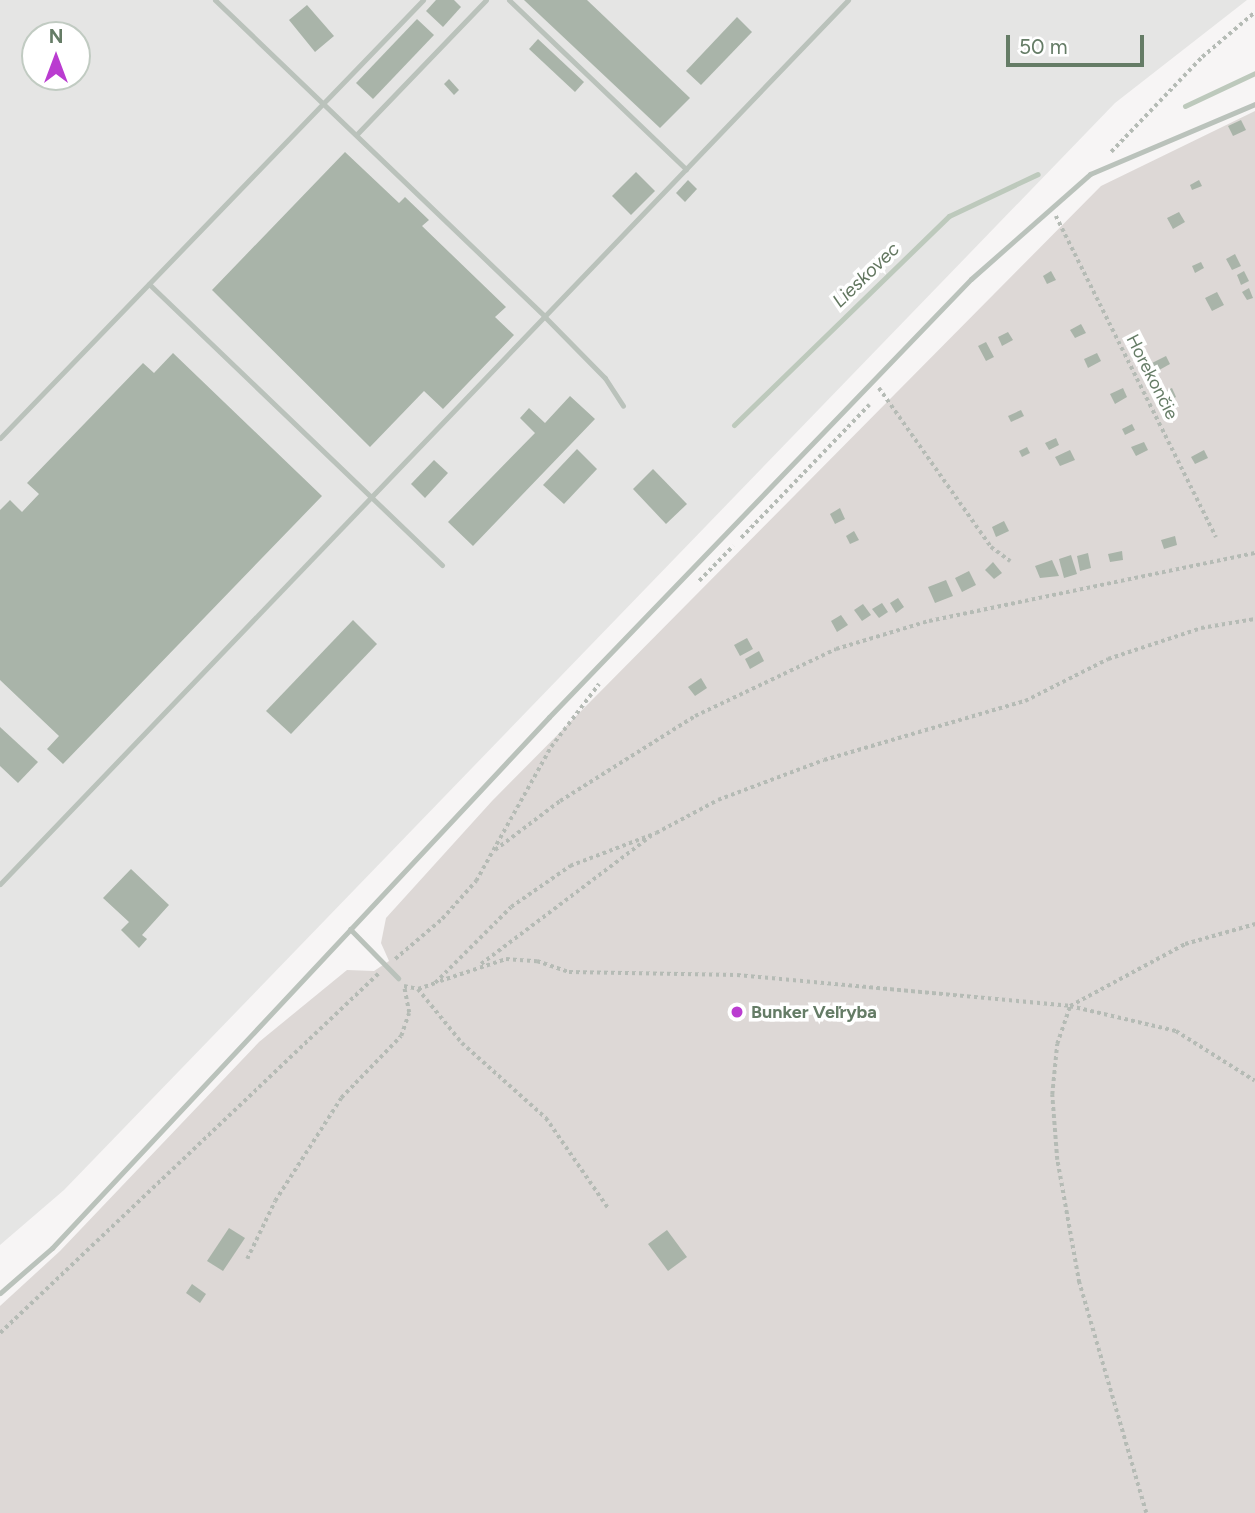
<!DOCTYPE html>
<meta charset="utf-8">
<style>
body{margin:0}
#map{position:relative;width:1255px;height:1513px;overflow:hidden;background:#f7f5f5;font-family:Figtree,sans-serif}
div>[style]{position:absolute}
[style*='--x']{left:calc(var(--x)*1px);top:calc(var(--y)*1px);width:calc(var(--w)*1px);rotate:calc(var(--a)*1deg)}
.built>*{inset:0;background:#e5e5e4}
.green>*{inset:0;background:#ddd8d6}
.stream>*{height:5px;margin:-2.5px;padding:0 2.5px;transform-origin:2.5px;border-radius:2.5px;background:#bdc9bc}
.building>*{inset:0;background:#a9b4a9}
.path>*{height:3.5px;margin-top:-1.75px;transform-origin:0;background:repeating-linear-gradient(90deg,#b5bbb5 0 3.5px,transparent 0 7px)}
.lane>*{height:5px;margin:-2.5px;padding:0 2.5px;transform-origin:2.5px;border-radius:2.5px;background:#bac2bb}
.dots>*{width:19px;height:19px;translate:-50% -50%;box-sizing:border-box;border:4px solid #fff;border-radius:50%}
span{translate:-50% -50%;white-space:nowrap;text-align:center;line-height:1.15;-webkit-text-stroke:7px #fff;paint-order:stroke}
.street-label{font-size:18px;color:#657c66}
.poi-label{font-size:18px;color:#657c66;font-weight:700}
.left{translate:0 -50%;text-align:left}
.water-label{font-size:19px;color:#637760;font-style:italic}
.north{position:absolute;left:21px;top:21px;width:70px;height:70px;box-sizing:border-box;background:#fff;border:2px solid #c1cbc2;border-radius:50%;rotate:0deg;font-size:19px;font-weight:700;line-height:28px;text-align:center;color:#657c66}
.north::after{content:'';display:block;margin:auto;width:24px;height:32px;background:#ba3cd0;clip-path:polygon(50% 0,100% 100%,50% 72%,0 100%)}
.scale{position:absolute;left:1006px;top:35px;width:138px;height:32px;box-sizing:border-box;border:4px solid #657c66;border-top:0;padding-left:9px;font-size:21px;line-height:24px;white-space:nowrap;color:#657c66;-webkit-text-stroke:5px #fff;paint-order:stroke}
</style>
<div id="map">
<div class="built">
<i style="clip-path:polygon(evenodd,0 0,1247px 0,1115px 103px,64px 1190px,0 1245px,0 0,35px 35px,77px 35px,77px 77px,35px 77px,35px 35px)"></i>
</div>
<div class="green">
<i style="clip-path:polygon(1255px 111px,1255px 1513px,0 1513px,0 1306px,60px 1251px,259px 1042px,347px 970px,374px 971px,389px 961px,381px 943px,386px 918px,492px 801px,1101px 186px)"></i>
</div>
<div class="stream">
<i style="--x:1185;--y:106;--w:77;--a:-25.2"></i>
<i style="--x:734;--y:425;--w:300;--a:-44.2"></i>
<i style="--x:949;--y:216;--w:98;--a:-25.3"></i>
</div>
<div class="building">
<i style="clip-path:polygon(436px 0,454px 0,461px 7px,443px 27px,426px 11px)"></i>
<i style="clip-path:polygon(524px 0,587px 0,690px 98px,660px 128px)"></i>
<i style="clip-path:polygon(307px 5px,334px 36px,315px 52px,289px 20px)"></i>
<i style="clip-path:polygon(737px 17px,752px 32px,701px 85px,686px 71px)"></i>
<i style="clip-path:polygon(417px 19px,434px 35px,373px 99px,356px 83px)"></i>
<i style="clip-path:polygon(538px 39px,584px 82px,575px 92px,529px 49px)"></i>
<i style="clip-path:polygon(449px 79px,459px 90px,454px 95px,444px 84px)"></i>
<i style="clip-path:polygon(1241px 120px,1246px 130px,1233px 136px,1228px 126px)"></i>
<i style="clip-path:polygon(345px 152px,399px 203px,405px 197px,429px 220px,422px 226px,506px 307px,495px 317px,514px 335px,443px 409px,424px 391px,370px 447px,212px 290px)"></i>
<i style="clip-path:polygon(636px 172px,655px 191px,631px 215px,612px 196px)"></i>
<i style="clip-path:polygon(688px 180px,697px 189px,685px 202px,676px 193px)"></i>
<i style="clip-path:polygon(1199px 180px,1202px 186px,1192px 190px,1190px 185px)"></i>
<i style="clip-path:polygon(1179px 212px,1185px 222px,1173px 229px,1167px 218px)"></i>
<i style="clip-path:polygon(1235px 254px,1241px 266px,1232px 270px,1226px 259px)"></i>
<i style="clip-path:polygon(1201px 262px,1204px 268px,1195px 273px,1192px 266px)"></i>
<i style="clip-path:polygon(1051px 271px,1056px 280px,1047px 284px,1043px 276px)"></i>
<i style="clip-path:polygon(1244px 271px,1249px 281px,1241px 285px,1237px 275px)"></i>
<i style="clip-path:polygon(1249px 288px,1253px 298px,1247px 300px,1242px 292px)"></i>
<i style="clip-path:polygon(1217px 292px,1224px 305px,1212px 311px,1205px 298px)"></i>
<i style="clip-path:polygon(1081px 324px,1086px 333px,1075px 338px,1070px 330px)"></i>
<i style="clip-path:polygon(1008px 332px,1013px 340px,1002px 346px,998px 337px)"></i>
<i style="clip-path:polygon(986px 342px,994px 357px,986px 361px,978px 346px)"></i>
<i style="clip-path:polygon(173px 353px,322px 496px,63px 764px,47px 749px,59px 736px,0 680px,0 510px,10px 500px,22px 512px,39px 494px,27px 483px,143px 363px,154px 373px)"></i>
<i style="clip-path:polygon(1097px 353px,1101px 361px,1088px 368px,1084px 359px)"></i>
<i style="clip-path:polygon(1166px 356px,1170px 364px,1152px 374px,1148px 365px)"></i>
<i style="clip-path:polygon(1123px 388px,1127px 397px,1115px 404px,1110px 394px)"></i>
<i style="clip-path:polygon(1172px 388px,1176px 397px,1164px 404px,1159px 394px)"></i>
<i style="clip-path:polygon(570px 396px,595px 419px,473px 546px,448px 522px,535px 433px,520px 418px,529px 408px,545px 423px)"></i>
<i style="clip-path:polygon(1021px 410px,1024px 416px,1011px 422px,1008px 416px)"></i>
<i style="clip-path:polygon(1132px 424px,1135px 430px,1125px 435px,1122px 429px)"></i>
<i style="clip-path:polygon(1056px 438px,1059px 445px,1049px 450px,1045px 443px)"></i>
<i style="clip-path:polygon(1144px 442px,1148px 450px,1136px 456px,1131px 447px)"></i>
<i style="clip-path:polygon(1027px 447px,1030px 453px,1022px 457px,1019px 451px)"></i>
<i style="clip-path:polygon(577px 449px,597px 469px,564px 504px,543px 485px)"></i>
<i style="clip-path:polygon(1070px 450px,1075px 460px,1060px 466px,1055px 457px)"></i>
<i style="clip-path:polygon(1204px 450px,1208px 458px,1195px 464px,1191px 457px)"></i>
<i style="clip-path:polygon(434px 460px,448px 473px,425px 498px,411px 484px)"></i>
<i style="clip-path:polygon(653px 469px,687px 504px,666px 524px,633px 489px)"></i>
<i style="clip-path:polygon(840px 508px,845px 519px,835px 524px,830px 514px)"></i>
<i style="clip-path:polygon(1004px 521px,1009px 531px,996px 537px,992px 527px)"></i>
<i style="clip-path:polygon(854px 531px,859px 540px,850px 544px,846px 536px)"></i>
<i style="clip-path:polygon(1175px 536px,1177px 545px,1164px 549px,1161px 540px)"></i>
<i style="clip-path:polygon(1122px 551px,1123px 560px,1110px 562px,1108px 554px)"></i>
<i style="clip-path:polygon(1088px 553px,1091px 568px,1080px 571px,1077px 556px)"></i>
<i style="clip-path:polygon(1071px 555px,1077px 574px,1064px 578px,1059px 559px)"></i>
<i style="clip-path:polygon(1052px 560px,1059px 576px,1040px 578px,1035px 566px)"></i>
<i style="clip-path:polygon(993px 562px,1002px 573px,994px 579px,985px 570px)"></i>
<i style="clip-path:polygon(969px 571px,976px 585px,962px 592px,955px 578px)"></i>
<i style="clip-path:polygon(946px 580px,953px 596px,935px 603px,928px 587px)"></i>
<i style="clip-path:polygon(898px 598px,904px 607px,896px 613px,890px 603px)"></i>
<i style="clip-path:polygon(882px 603px,888px 612px,879px 618px,872px 609px)"></i>
<i style="clip-path:polygon(863px 604px,871px 615px,862px 621px,854px 610px)"></i>
<i style="clip-path:polygon(841px 615px,848px 625px,837px 632px,831px 621px)"></i>
<i style="clip-path:polygon(353px 620px,377px 644px,291px 734px,266px 711px)"></i>
<i style="clip-path:polygon(747px 638px,753px 649px,740px 656px,734px 645px)"></i>
<i style="clip-path:polygon(759px 651px,764px 661px,750px 669px,745px 659px)"></i>
<i style="clip-path:polygon(701px 678px,707px 688px,695px 696px,688px 687px)"></i>
<i style="clip-path:polygon(0 727px,38px 762px,18px 783px,0 766px)"></i>
<i style="clip-path:polygon(131px 869px,169px 905px,142px 935px,147px 939px,139px 948px,121px 930px,129px 922px,103px 898px)"></i>
<i style="clip-path:polygon(229px 1228px,245px 1238px,223px 1271px,207px 1261px)"></i>
<i style="clip-path:polygon(667px 1230px,687px 1257px,668px 1271px,648px 1244px)"></i>
<i style="clip-path:polygon(192px 1284px,206px 1294px,200px 1303px,186px 1293px)"></i>
</div>
<div class="path">
<i style="--x:1111;--y:152;--w:132;--a:-46.2"></i>
<i style="--x:1202;--y:57;--w:70;--a:-40.3"></i>
<i style="--x:1056;--y:216;--w:359;--a:63.5"></i>
<i style="--x:879;--y:388;--w:194;--a:54.8"></i>
<i style="--x:991;--y:547;--w:24;--a:36"></i>
<i style="--x:741;--y:538;--w:185;--a:-46.1"></i>
<i style="--x:699;--y:581;--w:49;--a:-45.8"></i>
<i style="--x:495;--y:850;--w:81;--a:-37"></i>
<i style="--x:560;--y:801;--w:160;--a:-32.2"></i>
<i style="--x:695;--y:716;--w:156;--a:-25.4"></i>
<i style="--x:836;--y:649;--w:97;--a:-16.8"></i>
<i style="--x:929;--y:621;--w:333;--a:-11.8"></i>
<i style="--x:395;--y:959;--w:62;--a:-40.4"></i>
<i style="--x:442;--y:919;--w:51;--a:-48.2"></i>
<i style="--x:476;--y:881;--w:154;--a:-60.8"></i>
<i style="--x:551;--y:747;--w:79;--a:-52.7"></i>
<i style="--x:481;--y:964;--w:213;--a:-37"></i>
<i style="--x:440;--y:981;--w:70;--a:-18.4"></i>
<i style="--x:506;--y:959;--w:31;--a:4"></i>
<i style="--x:537;--y:961;--w:34;--a:19"></i>
<i style="--x:569;--y:972;--w:168;--a:1"></i>
<i style="--x:737;--y:975;--w:334;--a:5.3"></i>
<i style="--x:1070;--y:1006;--w:109;--a:13.3"></i>
<i style="--x:1176;--y:1031;--w:93;--a:32.3"></i>
<i style="--x:404;--y:986;--w:14;--a:12"></i>
<i style="--x:418;--y:989;--w:18;--a:-19"></i>
<i style="--x:435;--y:983;--w:107;--a:-45"></i>
<i style="--x:511;--y:907;--w:72;--a:-34.8"></i>
<i style="--x:570;--y:866;--w:92;--a:-21"></i>
<i style="--x:656;--y:833;--w:70;--a:-28"></i>
<i style="--x:718;--y:800;--w:113;--a:-20.7"></i>
<i style="--x:824;--y:760;--w:209;--a:-16.4"></i>
<i style="--x:1025;--y:701;--w:93;--a:-26.8"></i>
<i style="--x:1108;--y:659;--w:98;--a:-18.4"></i>
<i style="--x:1201;--y:628;--w:55;--a:-9.5"></i>
<i style="--x:418;--y:989;--w:70;--a:50.8"></i>
<i style="--x:462;--y:1043;--w:113;--a:41.8"></i>
<i style="--x:546;--y:1118;--w:109;--a:55.4"></i>
<i style="--x:247;--y:1259;--w:64;--a:-64.2"></i>
<i style="--x:275;--y:1201;--w:122;--a:-57.3"></i>
<i style="--x:341;--y:1098;--w:86;--a:-45.9"></i>
<i style="--x:401;--y:1036;--w:24;--a:-71"></i>
<i style="--x:409;--y:1013;--w:26;--a:-101"></i>
<i style="--x:0;--y:1333;--w:523;--a:-43.53"></i>
<i style="--x:1146;--y:1513;--w:240;--a:-106.2"></i>
<i style="--x:1079;--y:1283;--w:125;--a:-100.1"></i>
<i style="--x:1057;--y:1160;--w:65;--a:-94.4"></i>
<i style="--x:1052;--y:1095;--w:51;--a:-84.4"></i>
<i style="--x:1057;--y:1044;--w:40;--a:-71.1"></i>
<i style="--x:1070;--y:1006;--w:131;--a:-28.3"></i>
<i style="--x:1185;--y:944;--w:73;--a:-15.9"></i>
</div>
<div class="lane">
<i style="--x:215;--y:0;--w:456;--a:43.8"></i>
<i style="--x:544;--y:316;--w:87;--a:45.5"></i>
<i style="--x:605;--y:378;--w:33;--a:57"></i>
<i style="--x:509;--y:0;--w:245;--a:43.7"></i>
<i style="--x:357;--y:134;--w:186;--a:-46.1"></i>
<i style="--x:149;--y:284;--w:406;--a:43.8"></i>
<i style="--x:0;--y:438;--w:609;--a:-46"></i>
<i style="--x:0;--y:884;--w:1225;--a:-46.19"></i>
<i style="--x:350;--y:929;--w:69;--a:45.6"></i>
<i style="--x:0;--y:1293;--w:69;--a:-40.9"></i>
<i style="--x:52;--y:1248;--w:727;--a:-46.89"></i>
<i style="--x:549;--y:717;--w:608;--a:-46.07"></i>
<i style="--x:971;--y:279;--w:159;--a:-41.4"></i>
<i style="--x:1090;--y:174;--w:179;--a:-23"></i>
</div>
<div class="dots">
<i style="left:737px;top:1012px;background:#ba3cd0"></i>
</div>
<div class="street-label">
<span style="left:1152px;top:377px;rotate:63deg">Horekončie</span>
</div>
<div class="poi-label">
<span class="left" style="left:751px;top:1012px">Bunker Veľryba</span>
</div>
<div class="water-label">
<span style="left:866px;top:275px;rotate:-44deg">Lieskovec</span>
</div>
<div class="north">N</div>
<div class="scale">50 m</div>
</div>
